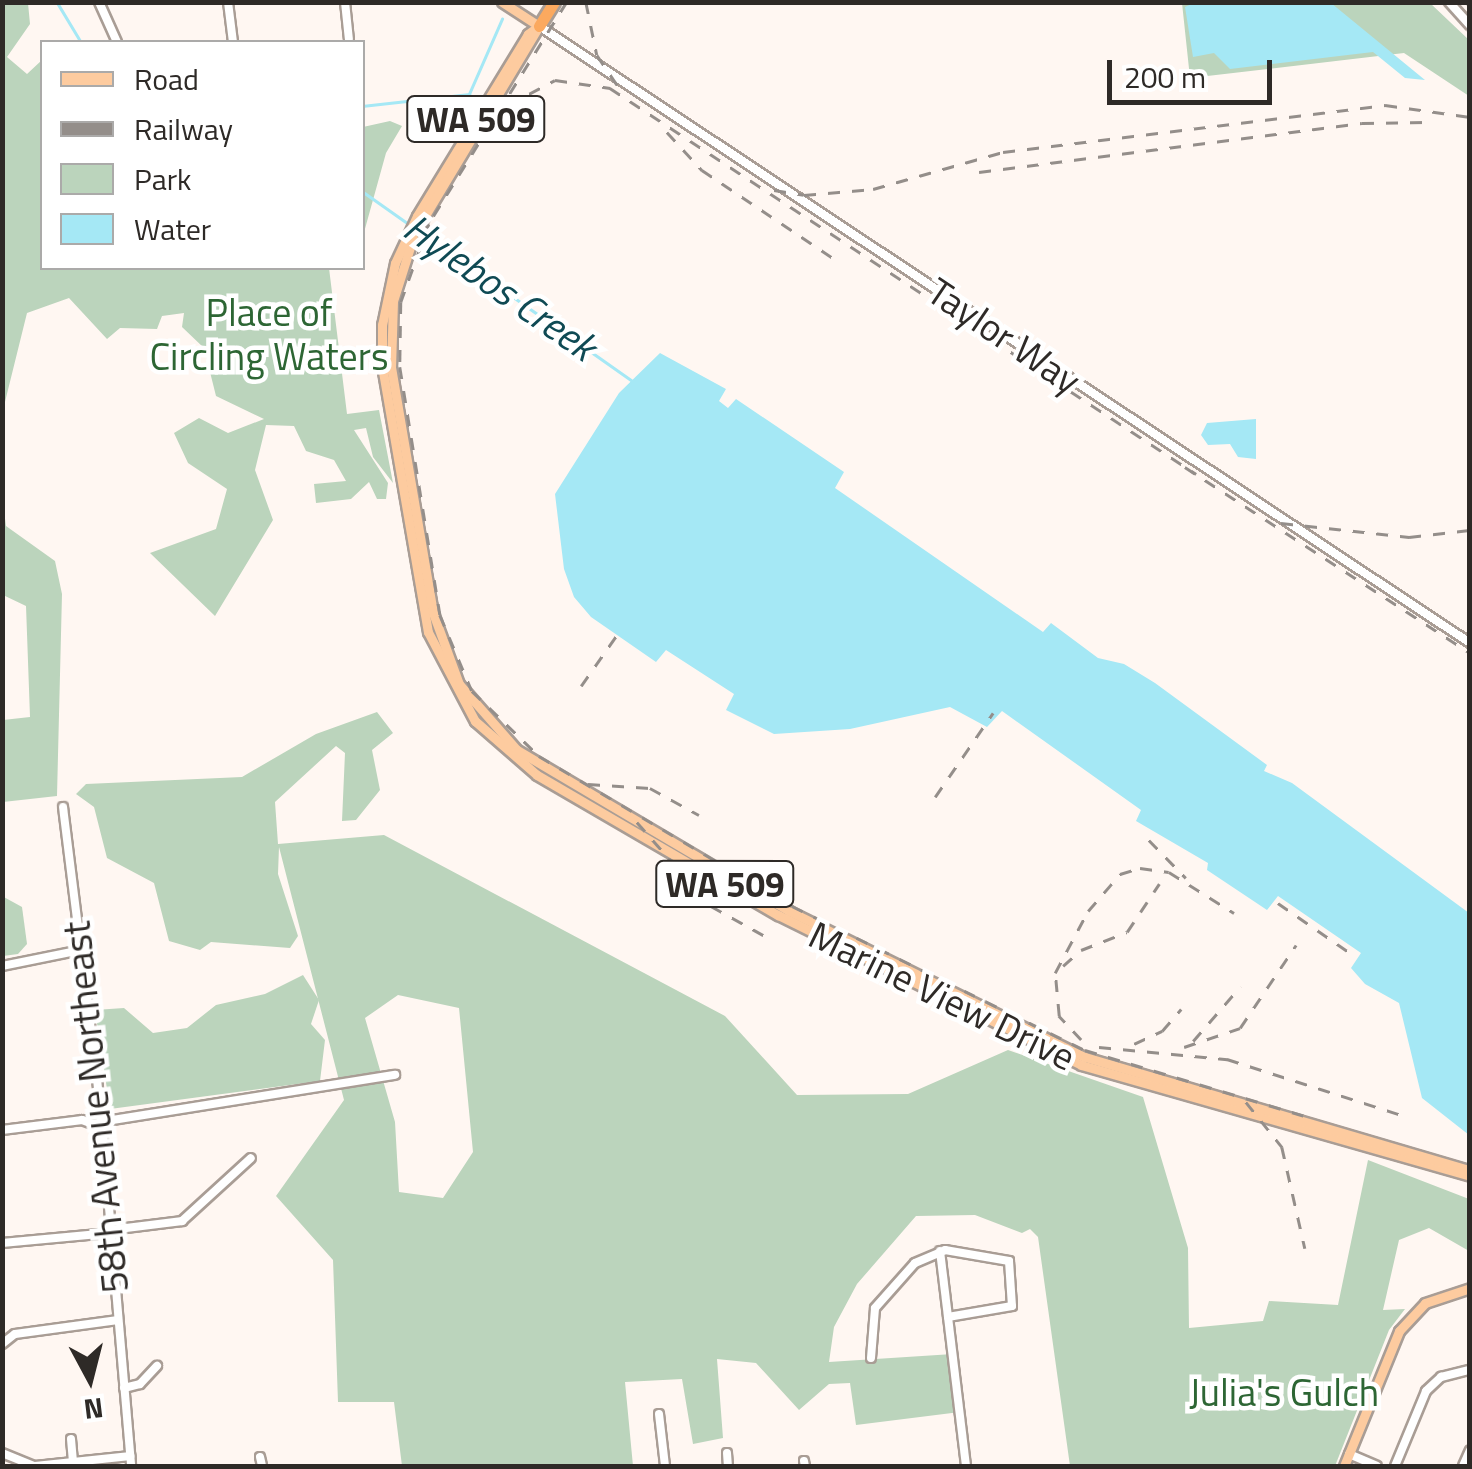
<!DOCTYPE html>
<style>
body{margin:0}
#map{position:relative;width:1472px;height:1469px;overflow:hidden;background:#fff7f2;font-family:"Titillium Web",sans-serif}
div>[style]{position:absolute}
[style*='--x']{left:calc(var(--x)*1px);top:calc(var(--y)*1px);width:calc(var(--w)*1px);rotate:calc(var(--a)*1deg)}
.green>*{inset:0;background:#bbd4bc}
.water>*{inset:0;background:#a5e8f5}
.stream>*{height:2.5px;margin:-1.25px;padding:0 1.25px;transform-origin:1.25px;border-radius:1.25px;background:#a5e8f5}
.roads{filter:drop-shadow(2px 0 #a99d95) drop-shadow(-2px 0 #a99d95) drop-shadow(0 2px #a99d95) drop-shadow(0 -2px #a99d95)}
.minor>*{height:8px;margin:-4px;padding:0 4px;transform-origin:4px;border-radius:4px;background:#fff}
.major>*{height:9px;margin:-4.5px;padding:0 4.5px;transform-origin:4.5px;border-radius:4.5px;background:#fdcb9f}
.highway>*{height:11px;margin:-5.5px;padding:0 5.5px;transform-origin:5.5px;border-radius:5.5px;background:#fba95f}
.rail>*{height:2.5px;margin-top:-1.25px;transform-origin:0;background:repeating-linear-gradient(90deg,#948e8a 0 12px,transparent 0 24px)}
span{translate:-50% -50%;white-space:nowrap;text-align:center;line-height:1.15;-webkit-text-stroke:9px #fff;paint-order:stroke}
.shield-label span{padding:2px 8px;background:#fff;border:2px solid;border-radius:8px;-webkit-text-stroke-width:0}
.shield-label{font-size:35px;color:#2e2a27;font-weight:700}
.park-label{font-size:38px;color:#2d6634}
.street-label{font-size:38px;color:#2e2a27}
.water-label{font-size:40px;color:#0f4a54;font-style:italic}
.frame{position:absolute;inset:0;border:5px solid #2e2a27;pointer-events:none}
.legend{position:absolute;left:40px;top:40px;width:325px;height:230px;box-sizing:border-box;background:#fff;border:2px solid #abaaa9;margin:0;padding:12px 18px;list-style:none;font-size:30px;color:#2e2a27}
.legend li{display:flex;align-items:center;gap:20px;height:50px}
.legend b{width:50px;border:2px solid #abaaa9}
.north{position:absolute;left:40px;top:1329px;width:100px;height:100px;-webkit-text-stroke:8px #fff;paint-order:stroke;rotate:173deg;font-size:28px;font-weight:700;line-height:40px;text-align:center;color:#2e2a27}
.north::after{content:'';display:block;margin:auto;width:35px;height:45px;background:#2e2a27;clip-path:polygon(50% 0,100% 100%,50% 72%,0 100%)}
.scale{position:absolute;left:1107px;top:60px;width:165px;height:45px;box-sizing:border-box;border:5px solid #2e2a27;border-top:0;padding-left:12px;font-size:30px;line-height:35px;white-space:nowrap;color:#2e2a27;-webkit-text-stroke:8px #fff;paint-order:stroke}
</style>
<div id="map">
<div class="green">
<i style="clip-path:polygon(3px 2px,28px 3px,30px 24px,7px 57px,27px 74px,42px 60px,42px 268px,329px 268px,347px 414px,379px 410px,393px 483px,373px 457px,366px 428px,354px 430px,388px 483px,386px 499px,377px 499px,369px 482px,351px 499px,316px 503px,314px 484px,346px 481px,334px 460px,306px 451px,294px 426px,266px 425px,255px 470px,273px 520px,215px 616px,150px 553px,216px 529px,227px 489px,188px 463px,174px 433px,199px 418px,228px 433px,264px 419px,216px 396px,204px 348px,182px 327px,184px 313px,162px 316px,157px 329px,120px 328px,107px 339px,69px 298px,27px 313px,3px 410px)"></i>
<i style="clip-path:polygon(1182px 3px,1430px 3px,1469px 40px,1469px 96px,1404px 53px,1190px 78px)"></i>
<i style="clip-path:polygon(390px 121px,402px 126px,386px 153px,363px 236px,363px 127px)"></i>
<i style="clip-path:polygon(2px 495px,6px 526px,55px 561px,62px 594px,57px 796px,3px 802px,3px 720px,30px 717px,26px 606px,3px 595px)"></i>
<i style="clip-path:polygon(evenodd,377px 712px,393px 733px,372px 750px,380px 790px,356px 820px,342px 821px,345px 753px,336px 746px,275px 802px,278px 844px,384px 835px,725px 1016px,797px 1095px,908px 1094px,1008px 1050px,1143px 1097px,1188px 1248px,1189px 1328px,1263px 1321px,1269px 1301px,1338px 1305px,1368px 1160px,1469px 1199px,1469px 1251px,1429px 1228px,1399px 1240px,1383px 1310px,1405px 1309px,1389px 1330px,1335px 1466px,1070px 1466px,1038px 1237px,1030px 1229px,1022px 1233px,975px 1215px,916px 1216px,857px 1284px,834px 1327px,829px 1362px,953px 1354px,960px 1412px,856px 1425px,850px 1383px,829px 1384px,799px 1410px,756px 1363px,717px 1359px,723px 1438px,693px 1444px,682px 1379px,625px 1382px,633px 1466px,402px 1466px,394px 1402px,338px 1402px,333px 1260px,276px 1196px,344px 1100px,279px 847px,278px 874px,298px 936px,290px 948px,211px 942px,200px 950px,169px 941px,154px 883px,107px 858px,94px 807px,76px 794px,86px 784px,242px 777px,316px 734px,377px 712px,398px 995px,459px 1008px,473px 1152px,443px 1198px,399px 1192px,395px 1122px,365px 1018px,398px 995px)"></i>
<i style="clip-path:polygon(2px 896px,22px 907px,27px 944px,18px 954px,3px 956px)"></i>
<i style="clip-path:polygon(303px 975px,319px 1000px,311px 1024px,325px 1040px,320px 1081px,110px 1109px,95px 1010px,124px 1008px,153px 1033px,187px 1028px,216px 1005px,265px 994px)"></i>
</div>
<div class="water">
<i style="clip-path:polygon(1196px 2px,1331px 3px,1425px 80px,1405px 78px,1373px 52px,1230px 69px,1214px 53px,1193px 57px,1185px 7px)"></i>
<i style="clip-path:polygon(660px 353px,726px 389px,719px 401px,728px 408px,736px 399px,844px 472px,835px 488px,1043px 632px,1051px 623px,1098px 658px,1124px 664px,1155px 683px,1267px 765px,1264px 771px,1292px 783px,1469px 913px,1469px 1135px,1422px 1098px,1399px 1003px,1365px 984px,1351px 968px,1361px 953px,1278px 896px,1267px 910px,1207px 870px,1208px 863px,1136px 821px,1141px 810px,1002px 711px,987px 727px,950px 707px,850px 729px,774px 734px,726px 710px,734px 694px,666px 650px,656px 662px,591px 617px,574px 597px,564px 569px,555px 494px,619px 393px)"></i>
<i style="clip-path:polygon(1256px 419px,1256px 459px,1238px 457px,1230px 444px,1208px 445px,1201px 435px,1207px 423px)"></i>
</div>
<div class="stream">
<i style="--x:57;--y:2;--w:47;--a:59"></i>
<i style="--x:362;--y:106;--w:108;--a:-6.4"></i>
<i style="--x:469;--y:94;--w:82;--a:-66.3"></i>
<i style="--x:362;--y:191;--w:59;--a:35.3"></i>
<i style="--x:417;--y:229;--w:262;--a:35.2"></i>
</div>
<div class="roads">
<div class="minor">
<i style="--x:99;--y:2;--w:44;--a:65.8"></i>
<i style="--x:228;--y:2;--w:40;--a:82.9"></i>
<i style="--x:345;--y:2;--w:37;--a:84"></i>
<i style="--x:1449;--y:2;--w:31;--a:48"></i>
<i style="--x:539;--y:26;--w:1117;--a:33.53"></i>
<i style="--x:63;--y:807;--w:309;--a:82.9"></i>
<i style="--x:101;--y:1114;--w:353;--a:85.1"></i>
<i style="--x:2;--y:966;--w:81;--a:-11.4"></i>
<i style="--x:100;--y:1122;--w:299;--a:-9.1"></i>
<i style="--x:2;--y:1130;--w:81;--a:-7.1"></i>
<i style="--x:82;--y:1120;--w:17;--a:21"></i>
<i style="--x:110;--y:1230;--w:73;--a:-7.1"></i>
<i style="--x:182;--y:1221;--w:93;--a:-42.4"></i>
<i style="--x:2;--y:1243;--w:108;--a:-5.3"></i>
<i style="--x:940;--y:1251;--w:217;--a:83.1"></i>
<i style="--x:2;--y:1344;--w:16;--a:-38"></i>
<i style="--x:15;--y:1334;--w:104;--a:-7.7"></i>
<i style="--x:871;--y:1358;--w:50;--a:-85.4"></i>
<i style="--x:875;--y:1308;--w:60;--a:-48.4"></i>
<i style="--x:915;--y:1263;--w:33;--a:-23"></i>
<i style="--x:945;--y:1250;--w:65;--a:9.8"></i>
<i style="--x:1009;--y:1261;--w:45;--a:86.2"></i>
<i style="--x:1012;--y:1306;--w:65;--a:170.2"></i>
<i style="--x:124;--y:1388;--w:16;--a:-14"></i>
<i style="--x:140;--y:1384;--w:25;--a:-47"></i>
<i style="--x:659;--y:1414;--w:52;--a:83.4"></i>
<i style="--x:71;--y:1439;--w:23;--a:85"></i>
<i style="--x:2;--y:1453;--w:35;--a:22"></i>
<i style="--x:35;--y:1466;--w:96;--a:-6"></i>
<i style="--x:727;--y:1453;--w:13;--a:86"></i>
<i style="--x:1349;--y:1454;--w:30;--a:23"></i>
<i style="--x:260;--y:1457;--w:9;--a:77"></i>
<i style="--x:804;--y:1461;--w:5;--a:79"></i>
<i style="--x:1395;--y:1466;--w:81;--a:-67.5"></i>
<i style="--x:1426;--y:1391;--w:21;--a:-43"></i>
<i style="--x:1441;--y:1377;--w:30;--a:-14"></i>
<i style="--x:1463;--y:1466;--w:17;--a:-66"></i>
</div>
<div class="major">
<i style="--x:502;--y:2;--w:44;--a:33"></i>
<i style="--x:539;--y:26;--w:14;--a:144"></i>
<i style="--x:528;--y:34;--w:213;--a:121.4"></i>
<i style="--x:417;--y:216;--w:52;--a:115.1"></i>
<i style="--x:395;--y:263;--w:63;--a:101.8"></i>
<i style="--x:382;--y:325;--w:41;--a:90"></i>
<i style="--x:382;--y:366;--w:270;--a:80.2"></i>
<i style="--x:428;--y:632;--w:101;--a:62.2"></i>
<i style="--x:475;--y:721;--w:82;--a:41.1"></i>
<i style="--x:537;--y:775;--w:279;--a:30.2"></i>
<i style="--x:778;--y:915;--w:338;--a:26.3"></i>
<i style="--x:1081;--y:1065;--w:405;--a:15.9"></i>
<i style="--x:420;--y:224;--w:231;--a:-59"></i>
<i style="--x:413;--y:238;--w:66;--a:107.6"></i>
<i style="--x:393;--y:301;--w:66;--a:91.7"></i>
<i style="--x:391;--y:367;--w:250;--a:80.3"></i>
<i style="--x:433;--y:613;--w:76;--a:69.9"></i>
<i style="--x:459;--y:684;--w:88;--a:48.7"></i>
<i style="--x:517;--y:750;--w:316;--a:30.6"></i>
<i style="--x:789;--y:911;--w:330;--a:26.3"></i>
<i style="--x:1085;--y:1057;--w:401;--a:16.4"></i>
<i style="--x:1344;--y:1466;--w:146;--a:-67.8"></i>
<i style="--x:1399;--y:1331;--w:38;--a:-47"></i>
<i style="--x:1425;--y:1303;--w:47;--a:-18.4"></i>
</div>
<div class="highway">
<i style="--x:539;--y:26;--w:28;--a:-58"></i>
</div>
</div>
<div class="rail">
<i style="--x:567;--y:2;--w:261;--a:121.9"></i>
<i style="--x:429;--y:224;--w:83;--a:109.7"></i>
<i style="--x:401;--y:302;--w:65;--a:90.9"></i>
<i style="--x:400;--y:367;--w:251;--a:80.8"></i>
<i style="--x:440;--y:615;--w:82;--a:67.2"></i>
<i style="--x:472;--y:691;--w:93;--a:44.1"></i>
<i style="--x:539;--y:756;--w:294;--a:30.7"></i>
<i style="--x:792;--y:906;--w:326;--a:26.2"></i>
<i style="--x:1085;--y:1050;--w:233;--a:16.7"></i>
<i style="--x:586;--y:2;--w:54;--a:78.3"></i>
<i style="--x:597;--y:55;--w:41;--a:55.9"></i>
<i style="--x:1466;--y:2;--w:6;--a:45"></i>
<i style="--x:508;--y:105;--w:53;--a:-28"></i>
<i style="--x:555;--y:80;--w:56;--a:8.3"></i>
<i style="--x:610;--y:88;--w:702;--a:33.37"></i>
<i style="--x:667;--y:132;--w:52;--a:47.4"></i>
<i style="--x:702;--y:170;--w:161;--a:33.9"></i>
<i style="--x:979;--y:172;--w:386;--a:-7.3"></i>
<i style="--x:1362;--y:123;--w:64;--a:-0.9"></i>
<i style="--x:774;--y:190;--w:30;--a:9"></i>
<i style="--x:804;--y:195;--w:69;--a:-5"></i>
<i style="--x:873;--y:189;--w:135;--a:-15.9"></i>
<i style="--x:1003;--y:152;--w:385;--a:-7"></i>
<i style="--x:1385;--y:105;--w:86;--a:8"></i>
<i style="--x:1185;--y:467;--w:340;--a:33.1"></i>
<i style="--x:1281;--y:523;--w:129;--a:6.2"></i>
<i style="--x:1409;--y:537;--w:61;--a:-6.5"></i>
<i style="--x:581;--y:686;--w:70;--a:-54.9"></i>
<i style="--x:588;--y:784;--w:62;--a:3.7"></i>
<i style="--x:650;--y:788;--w:56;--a:28.9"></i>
<i style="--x:935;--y:797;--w:102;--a:-55.4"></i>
<i style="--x:637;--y:822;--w:112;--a:48.6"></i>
<i style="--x:711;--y:906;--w:60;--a:29.1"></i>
<i style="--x:1149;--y:840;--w:53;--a:45.8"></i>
<i style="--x:1278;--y:903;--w:95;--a:34.7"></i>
<i style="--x:1063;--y:966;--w:24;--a:-42"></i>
<i style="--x:1081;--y:950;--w:49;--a:-21.4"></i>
<i style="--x:1127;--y:932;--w:58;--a:-56.3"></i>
<i style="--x:1081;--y:1040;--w:33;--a:-133"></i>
<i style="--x:1059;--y:1016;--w:43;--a:-95.3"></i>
<i style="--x:1055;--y:973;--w:70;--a:-62"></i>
<i style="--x:1088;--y:911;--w:49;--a:-49.1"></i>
<i style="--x:1120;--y:874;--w:21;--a:-17"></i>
<i style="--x:1140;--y:868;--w:29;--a:8"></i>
<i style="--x:1169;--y:872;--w:77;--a:32.2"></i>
<i style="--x:1193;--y:1041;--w:72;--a:-49"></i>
<i style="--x:1134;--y:1044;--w:31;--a:-25"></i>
<i style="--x:1162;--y:1031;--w:29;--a:-49"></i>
<i style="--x:1099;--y:1047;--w:129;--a:5.4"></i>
<i style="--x:1227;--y:1059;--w:187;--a:17.8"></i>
<i style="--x:1184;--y:1047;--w:59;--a:-18.7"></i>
<i style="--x:1240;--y:1028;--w:100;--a:-56"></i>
<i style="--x:1246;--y:1102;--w:58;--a:51.3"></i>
<i style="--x:1282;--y:1147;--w:104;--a:77.2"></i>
</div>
<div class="shield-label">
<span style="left:476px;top:119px">WA 509</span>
<span style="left:725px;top:884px">WA 509</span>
</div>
<div class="park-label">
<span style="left:269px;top:335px">Place of<br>Circling Waters</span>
<span style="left:1284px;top:1393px">Julia's Gulch</span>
</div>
<div class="street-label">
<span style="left:1004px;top:336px;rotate:34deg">Taylor Way</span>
<span style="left:942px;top:996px;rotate:26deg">Marine View Drive</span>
<span style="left:96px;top:1107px;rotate:-96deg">58th Avenue Northeast</span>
</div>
<div class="water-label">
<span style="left:500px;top:287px;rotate:35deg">Hylebos Creek</span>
</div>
<div class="frame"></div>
<ul class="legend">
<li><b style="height:12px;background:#fdcb9f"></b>Road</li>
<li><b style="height:12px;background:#948e8a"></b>Railway</li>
<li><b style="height:28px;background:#bbd4bc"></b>Park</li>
<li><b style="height:28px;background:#a5e8f5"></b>Water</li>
</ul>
<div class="north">N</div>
<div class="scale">200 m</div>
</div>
